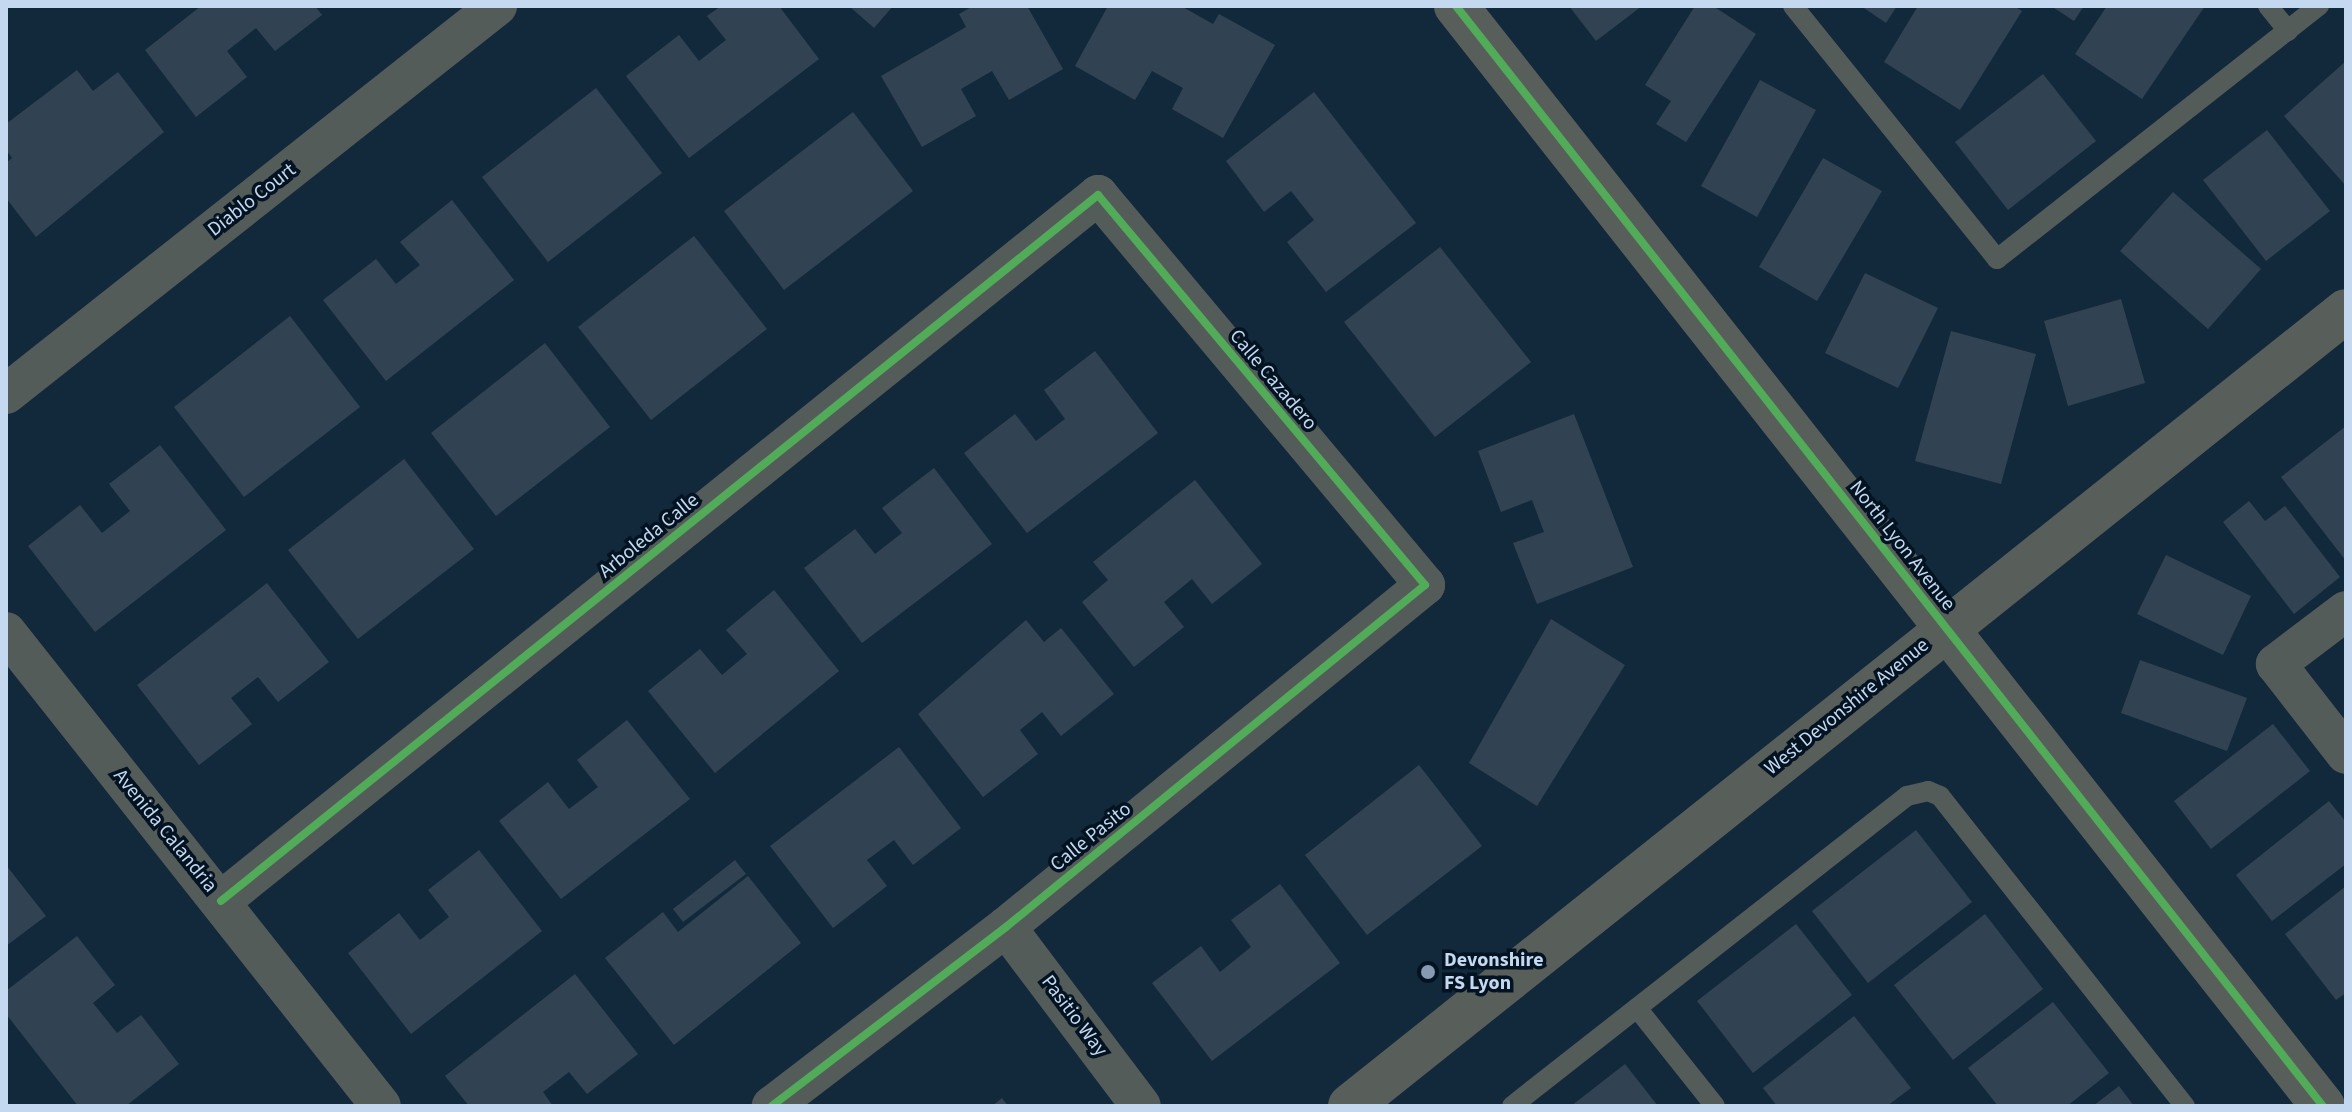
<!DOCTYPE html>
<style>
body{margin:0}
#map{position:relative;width:2352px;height:1112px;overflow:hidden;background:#12293c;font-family:"Source Sans 3",sans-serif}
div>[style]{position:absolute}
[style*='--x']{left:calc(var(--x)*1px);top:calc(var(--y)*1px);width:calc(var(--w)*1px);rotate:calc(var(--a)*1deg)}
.building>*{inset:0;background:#314352}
.lane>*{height:20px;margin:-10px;padding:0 10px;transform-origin:10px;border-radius:10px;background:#545c5a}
.street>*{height:40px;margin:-20px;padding:0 20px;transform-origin:20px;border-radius:20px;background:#545c5a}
.secondary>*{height:44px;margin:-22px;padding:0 22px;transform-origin:22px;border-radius:22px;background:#585f5a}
.cycleway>*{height:8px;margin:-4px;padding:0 4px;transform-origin:4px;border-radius:4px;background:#51ab58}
.dots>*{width:22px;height:22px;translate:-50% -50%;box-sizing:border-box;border:4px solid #041322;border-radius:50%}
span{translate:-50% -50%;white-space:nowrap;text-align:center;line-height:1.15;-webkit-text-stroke:7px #041322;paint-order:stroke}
.street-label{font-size:20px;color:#c4d9f0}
.poi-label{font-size:20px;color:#c4d9f0;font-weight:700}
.left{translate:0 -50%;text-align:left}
.frame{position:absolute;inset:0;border:8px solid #c4d9f0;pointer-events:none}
</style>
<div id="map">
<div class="building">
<i style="clip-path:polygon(201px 6px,315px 6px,322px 15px,275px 51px,256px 28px,227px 51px,247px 77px,196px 117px,145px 50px)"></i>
<i style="clip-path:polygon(721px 6px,779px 6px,819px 59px,689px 158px,626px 76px,679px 35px,699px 61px,726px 40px,707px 16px)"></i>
<i style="clip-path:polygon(849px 6px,893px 6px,874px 28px)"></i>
<i style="clip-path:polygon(973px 6px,1027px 6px,1063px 69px,1009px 100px,992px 71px,961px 89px,976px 116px,922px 147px,881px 76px,966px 27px,959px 14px)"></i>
<i style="clip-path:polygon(1108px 6px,1181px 6px,1213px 24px,1219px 14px,1275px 45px,1223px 138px,1172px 109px,1183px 88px,1152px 71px,1135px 100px,1075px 66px)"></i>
<i style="clip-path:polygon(1569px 6px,1642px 6px,1596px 41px)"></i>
<i style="clip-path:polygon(1695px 6px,1713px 6px,1756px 34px,1686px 142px,1656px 124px,1671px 101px,1645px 85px)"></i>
<i style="clip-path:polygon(1861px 6px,1897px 6px,1886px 23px)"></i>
<i style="clip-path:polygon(1918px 6px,2014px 6px,2022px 11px,1960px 110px,1884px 62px)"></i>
<i style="clip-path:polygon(2051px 6px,2084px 6px,2074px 21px)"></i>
<i style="clip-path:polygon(2107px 6px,2205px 6px,2142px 99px,2075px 54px)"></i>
<i style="clip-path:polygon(2346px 61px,2346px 186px,2284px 116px)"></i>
<i style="clip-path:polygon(77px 70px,93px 91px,118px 72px,164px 132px,36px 237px,6px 198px,6px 163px,12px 158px,6px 150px,6px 124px)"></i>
<i style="clip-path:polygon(2043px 74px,2096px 141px,2008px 210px,1955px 142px)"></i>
<i style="clip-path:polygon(1760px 80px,1816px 110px,1757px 217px,1701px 186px)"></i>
<i style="clip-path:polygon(596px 88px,662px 173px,548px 262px,482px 177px)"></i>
<i style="clip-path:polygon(1314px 92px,1416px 223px,1326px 292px,1287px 242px,1314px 220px,1291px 191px,1264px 212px,1226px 161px)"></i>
<i style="clip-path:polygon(853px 112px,913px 191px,784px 290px,724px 211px)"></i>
<i style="clip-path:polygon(2267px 130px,2330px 211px,2266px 261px,2203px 180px)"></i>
<i style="clip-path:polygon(1823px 158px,1882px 191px,1817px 301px,1759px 267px)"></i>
<i style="clip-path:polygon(2173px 192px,2261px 269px,2208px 329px,2120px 251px)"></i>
<i style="clip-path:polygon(452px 200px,514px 280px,386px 381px,323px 300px,376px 259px,396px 284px,420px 265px,400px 242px)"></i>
<i style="clip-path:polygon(694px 236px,767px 329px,651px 420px,578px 327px)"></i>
<i style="clip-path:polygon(1440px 247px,1531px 362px,1435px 437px,1344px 322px)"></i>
<i style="clip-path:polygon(1865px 273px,1938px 308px,1898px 388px,1825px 353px)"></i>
<i style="clip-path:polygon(2121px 299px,2145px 383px,2068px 406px,2044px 321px)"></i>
<i style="clip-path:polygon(290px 316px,360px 407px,244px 497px,174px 407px)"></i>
<i style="clip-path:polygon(1951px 331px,2036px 354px,2001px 484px,1915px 461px)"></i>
<i style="clip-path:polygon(545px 343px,610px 427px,496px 516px,431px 433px)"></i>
<i style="clip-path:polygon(1095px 351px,1158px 433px,1027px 533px,964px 453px,1015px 414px,1036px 441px,1065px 419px,1044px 390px)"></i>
<i style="clip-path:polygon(1574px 414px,1633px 567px,1537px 604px,1513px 543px,1544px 532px,1532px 500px,1501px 512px,1478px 451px)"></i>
<i style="clip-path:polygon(2346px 426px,2346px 561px,2281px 477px)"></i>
<i style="clip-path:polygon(160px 445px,226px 530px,95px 632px,28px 546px,80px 505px,102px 533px,130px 511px,109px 484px)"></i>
<i style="clip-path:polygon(404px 459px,474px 549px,358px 639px,288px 550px)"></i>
<i style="clip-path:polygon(934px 468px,992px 544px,862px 643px,804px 568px,855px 529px,875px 554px,902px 533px,882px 508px)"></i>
<i style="clip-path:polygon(1195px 480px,1262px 564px,1212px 604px,1192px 579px,1164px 602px,1184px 627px,1134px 667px,1082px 602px,1108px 580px,1093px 562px)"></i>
<i style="clip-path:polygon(2249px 501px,2265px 521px,2285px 506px,2340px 577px,2294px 614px,2223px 522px)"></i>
<i style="clip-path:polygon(2166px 555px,2251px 596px,2223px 655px,2137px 614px)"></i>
<i style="clip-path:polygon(267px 583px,329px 662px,278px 702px,258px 677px,231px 698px,252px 724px,199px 765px,137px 685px)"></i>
<i style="clip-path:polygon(774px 590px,839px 671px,715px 773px,648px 691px,700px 649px,722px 675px,747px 654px,726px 630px)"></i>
<i style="clip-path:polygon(1551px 619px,1625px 665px,1537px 806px,1469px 763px)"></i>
<i style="clip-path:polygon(1026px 620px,1044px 642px,1061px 628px,1114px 694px,1061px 736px,1042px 712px,1020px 730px,1038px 754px,983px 797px,918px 714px)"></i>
<i style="clip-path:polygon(2140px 660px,2247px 698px,2227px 751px,2121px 713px)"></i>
<i style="clip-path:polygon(627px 720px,690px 799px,561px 899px,499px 821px,548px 782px,569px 809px,598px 787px,577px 760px)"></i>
<i style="clip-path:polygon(2273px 724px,2310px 771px,2211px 849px,2174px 801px)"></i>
<i style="clip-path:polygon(899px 747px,961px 828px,913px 865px,894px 840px,867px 860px,887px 886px,833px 928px,770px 846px)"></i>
<i style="clip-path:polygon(1419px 765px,1482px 846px,1367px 935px,1305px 855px)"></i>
<i style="clip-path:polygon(2329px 801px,2346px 822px,2346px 864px,2272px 921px,2236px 875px)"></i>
<i style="clip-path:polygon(1916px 830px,1972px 902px,1868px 983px,1812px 911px)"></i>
<i style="clip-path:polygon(479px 850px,542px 931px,411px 1034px,348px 953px,399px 913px,420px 940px,449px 917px,428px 890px)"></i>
<i style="clip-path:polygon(735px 860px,746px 874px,683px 922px,673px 909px)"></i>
<i style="clip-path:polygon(6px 865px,46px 916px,6px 946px)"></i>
<i style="clip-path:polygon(748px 876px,801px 943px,674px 1045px,605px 958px,663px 912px,678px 932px)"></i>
<i style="clip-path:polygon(1280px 884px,1340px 963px,1212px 1061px,1152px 983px,1201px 946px,1220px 972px,1251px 947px,1231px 920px)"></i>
<i style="clip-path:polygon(2346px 886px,2346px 993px,2336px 1000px,2285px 934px)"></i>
<i style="clip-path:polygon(1985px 914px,2043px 989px,1953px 1060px,1894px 985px)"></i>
<i style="clip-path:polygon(1796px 924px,1852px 995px,1753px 1073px,1697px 1001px)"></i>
<i style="clip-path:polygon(77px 936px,115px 985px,93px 1003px,117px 1033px,141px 1015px,179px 1064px,126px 1106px,78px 1106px,6px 1014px,6px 991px)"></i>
<i style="clip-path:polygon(575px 974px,638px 1054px,587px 1094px,569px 1072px,543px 1092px,553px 1106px,469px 1106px,445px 1076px)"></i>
<i style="clip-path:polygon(2053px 1002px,2109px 1073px,2067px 1106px,1998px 1106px,1968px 1068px)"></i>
<i style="clip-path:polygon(1854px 1016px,1911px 1088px,1887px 1106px,1777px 1106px,1763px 1088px)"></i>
<i style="clip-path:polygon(1625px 1064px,1658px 1106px,1571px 1106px)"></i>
<i style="clip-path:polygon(2119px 1086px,2134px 1106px,2093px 1106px)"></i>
<i style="clip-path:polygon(1002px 1098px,1008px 1106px,992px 1106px)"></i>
</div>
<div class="lane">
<i style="--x:1793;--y:6;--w:325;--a:51.1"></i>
<i style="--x:1997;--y:259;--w:410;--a:-38.2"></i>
<i style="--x:2268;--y:6;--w:32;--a:51"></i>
<i style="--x:1637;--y:1008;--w:125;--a:51.5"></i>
<i style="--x:1512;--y:1106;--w:502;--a:-38.13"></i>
<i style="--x:1907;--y:796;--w:22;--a:-13"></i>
<i style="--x:1928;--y:791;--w:13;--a:23"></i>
<i style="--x:1940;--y:796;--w:395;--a:51.7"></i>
</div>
<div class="street">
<i style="--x:6;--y:394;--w:626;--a:-38.32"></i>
<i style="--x:2346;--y:611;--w:88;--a:142.9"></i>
<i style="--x:2276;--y:664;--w:114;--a:52.1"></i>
<i style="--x:6;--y:632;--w:604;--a:51.65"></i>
<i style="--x:221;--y:901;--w:1126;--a:-38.83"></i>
<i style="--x:1098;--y:195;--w:509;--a:50.02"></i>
<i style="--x:1425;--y:585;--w:541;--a:140.78"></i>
<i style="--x:1006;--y:927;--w:295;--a:142.6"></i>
<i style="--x:1006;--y:927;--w:224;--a:53"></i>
</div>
<div class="secondary">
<i style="--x:1456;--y:6;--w:1401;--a:51.76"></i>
<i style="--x:1350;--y:1106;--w:1274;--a:-38.6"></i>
</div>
<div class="cycleway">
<i style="--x:1456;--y:6;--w:1401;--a:51.76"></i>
<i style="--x:221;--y:901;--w:1126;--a:-38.83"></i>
<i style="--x:1098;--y:195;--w:509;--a:50.02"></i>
<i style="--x:1425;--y:585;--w:541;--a:140.78"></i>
<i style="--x:1006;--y:927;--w:295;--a:142.6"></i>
</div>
<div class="dots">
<i style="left:1428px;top:972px;background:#869bb1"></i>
</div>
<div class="street-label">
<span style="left:252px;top:200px;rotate:-38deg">Diablo Court</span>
<span style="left:1273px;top:380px;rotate:50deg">Calle Cazadero</span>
<span style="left:649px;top:536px;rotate:-39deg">Arboleda Calle</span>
<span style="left:1902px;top:546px;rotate:52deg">North Lyon Avenue</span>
<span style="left:1847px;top:707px;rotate:-39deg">West Devonshire Avenue</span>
<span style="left:165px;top:831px;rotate:51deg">Avenida Calandria</span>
<span style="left:1091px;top:837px;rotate:-39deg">Calle Pasito</span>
<span style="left:1074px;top:1016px;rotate:53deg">Pasitio Way</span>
</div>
<div class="poi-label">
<span class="left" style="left:1444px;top:972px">Devonshire<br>FS Lyon</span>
</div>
<div class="frame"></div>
</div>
